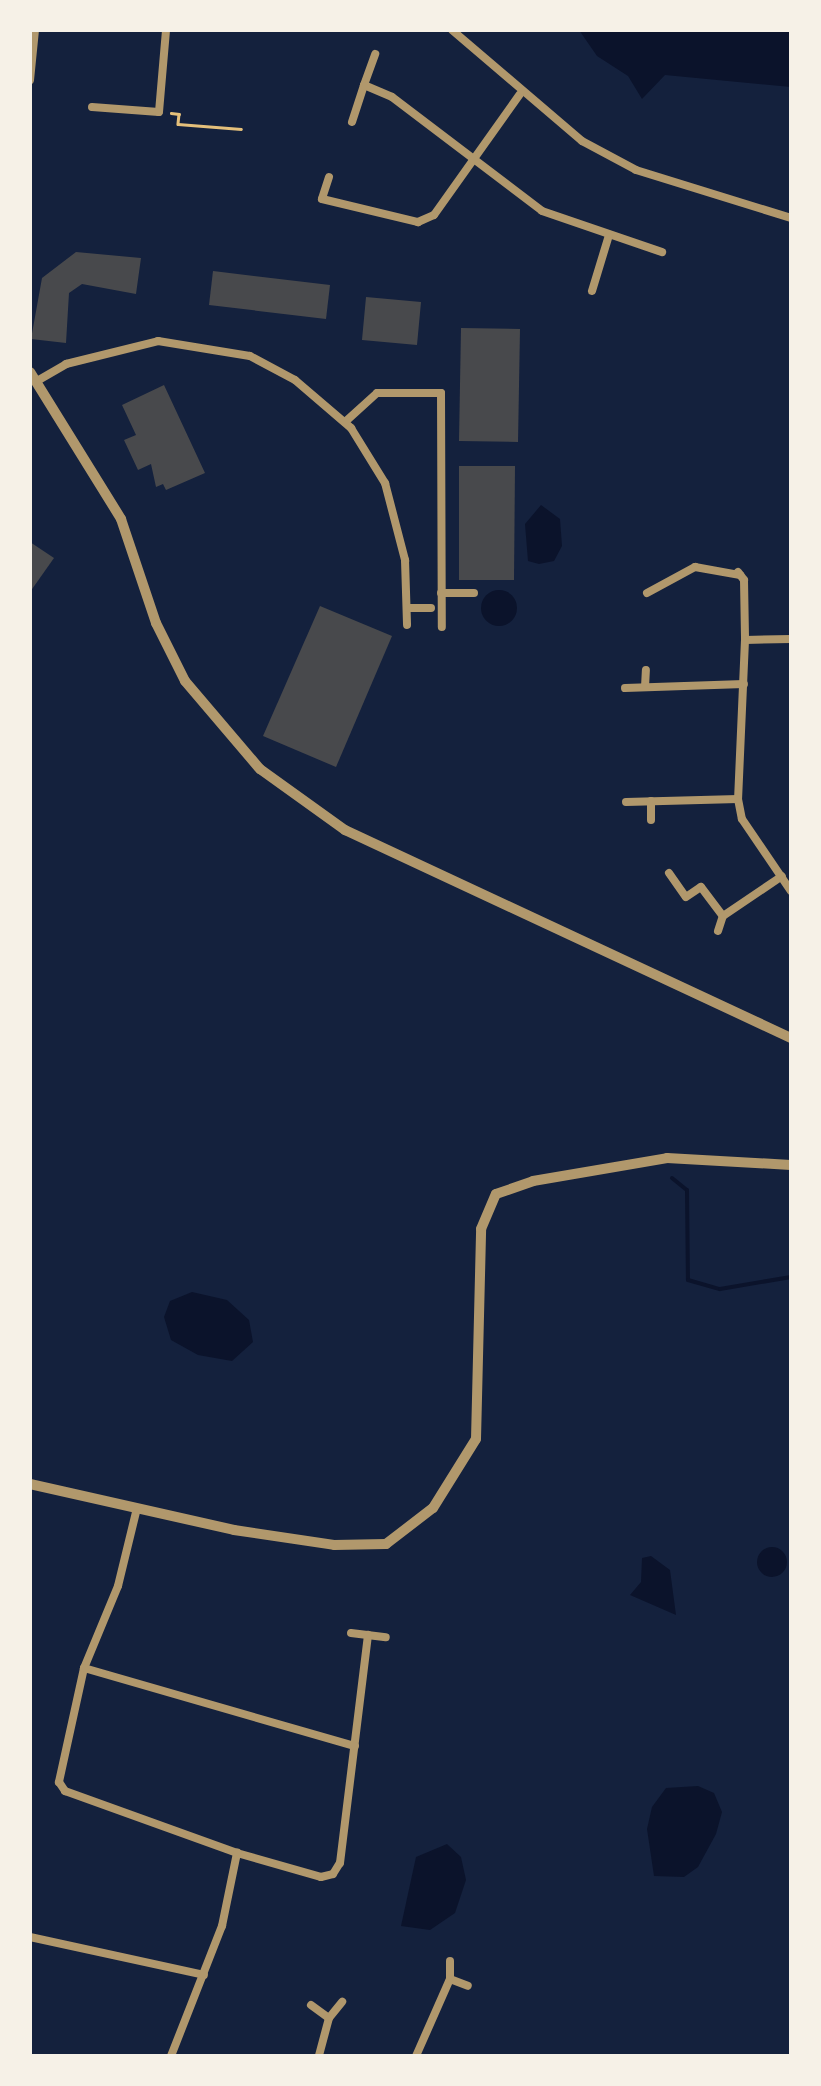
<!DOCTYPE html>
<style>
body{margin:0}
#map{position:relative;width:821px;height:2086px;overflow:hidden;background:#14213d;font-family:Raleway,sans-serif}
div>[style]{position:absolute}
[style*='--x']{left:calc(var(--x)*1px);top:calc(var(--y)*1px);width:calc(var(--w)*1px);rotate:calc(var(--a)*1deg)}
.water>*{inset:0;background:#0b132b}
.round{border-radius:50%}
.stream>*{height:4px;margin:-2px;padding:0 2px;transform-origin:2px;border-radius:2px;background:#0b132b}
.building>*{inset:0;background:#48494c}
.path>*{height:2.5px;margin:-1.25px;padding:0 1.25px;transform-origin:1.25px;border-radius:1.25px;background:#e5c07b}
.minor>*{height:8px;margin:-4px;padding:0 4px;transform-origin:4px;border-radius:4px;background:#b1986c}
.tertiary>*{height:10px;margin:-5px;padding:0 5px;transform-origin:5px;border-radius:5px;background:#b1986c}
span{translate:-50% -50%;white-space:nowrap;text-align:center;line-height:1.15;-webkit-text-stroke:10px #f6f1e7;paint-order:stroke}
.frame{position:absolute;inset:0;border:32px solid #f6f1e7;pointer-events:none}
</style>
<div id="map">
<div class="water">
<i style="clip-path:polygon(579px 30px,791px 30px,791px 87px,665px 75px,642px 99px,628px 76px,597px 56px)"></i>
<i style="clip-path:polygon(541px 505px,560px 519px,562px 546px,554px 561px,539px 564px,528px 561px,525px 524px)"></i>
<i class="round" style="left:481px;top:590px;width:36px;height:36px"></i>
<i style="clip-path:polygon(192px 1292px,227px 1300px,249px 1320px,253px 1342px,232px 1361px,198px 1355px,171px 1340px,164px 1317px,170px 1301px)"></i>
<i class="round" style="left:757px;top:1547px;width:30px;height:30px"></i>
<i style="clip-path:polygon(651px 1556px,670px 1570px,676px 1615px,630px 1595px,641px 1582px,642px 1558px)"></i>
<i style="clip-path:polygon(698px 1786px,714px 1793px,722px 1812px,716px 1834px,698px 1867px,684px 1877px,654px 1876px,647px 1829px,652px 1807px,666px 1788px)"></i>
<i style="clip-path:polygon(447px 1844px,461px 1857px,466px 1880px,455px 1913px,430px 1930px,401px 1926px,416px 1857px)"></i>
</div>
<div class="stream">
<i style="--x:672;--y:1178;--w:19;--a:39"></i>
<i style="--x:687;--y:1190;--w:90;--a:89.4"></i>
<i style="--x:688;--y:1280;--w:33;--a:16"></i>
<i style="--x:720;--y:1289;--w:72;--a:-9.6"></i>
</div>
<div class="building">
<i style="clip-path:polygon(76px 252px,141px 258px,136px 294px,82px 284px,69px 293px,66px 343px,31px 339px,42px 278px)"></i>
<i style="clip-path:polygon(213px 271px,330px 285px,326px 319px,209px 305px)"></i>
<i style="clip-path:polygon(366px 297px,421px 302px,417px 345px,362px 340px)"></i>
<i style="clip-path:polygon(461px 328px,520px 329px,518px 442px,459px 441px)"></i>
<i style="clip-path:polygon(164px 385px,205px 473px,166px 490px,163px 484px,156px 487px,151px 464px,138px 470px,124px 440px,136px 435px,122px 405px)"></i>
<i style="clip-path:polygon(459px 466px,515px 466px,514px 580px,459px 580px)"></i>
<i style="clip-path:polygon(30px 542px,54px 558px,30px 592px)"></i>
<i style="clip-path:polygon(320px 606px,392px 636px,336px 767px,263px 736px)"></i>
</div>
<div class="path">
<i style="--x:171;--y:113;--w:8;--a:7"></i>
<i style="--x:179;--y:114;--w:10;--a:96"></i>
<i style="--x:178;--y:124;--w:63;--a:4.5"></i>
</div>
<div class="minor">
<i style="--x:452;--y:30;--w:171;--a:40.5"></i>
<i style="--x:582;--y:141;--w:61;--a:28.2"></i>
<i style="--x:636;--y:170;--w:162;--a:17.2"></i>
<i style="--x:30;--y:80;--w:50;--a:-84.3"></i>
<i style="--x:364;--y:85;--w:33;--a:-70"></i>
<i style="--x:92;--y:107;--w:67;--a:4.3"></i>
<i style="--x:159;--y:112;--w:82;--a:-85.1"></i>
<i style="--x:352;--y:122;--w:39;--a:-72"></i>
<i style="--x:364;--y:85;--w:30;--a:23"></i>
<i style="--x:392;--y:97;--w:188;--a:37.2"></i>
<i style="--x:542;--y:211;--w:127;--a:18.9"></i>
<i style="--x:329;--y:177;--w:23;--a:108"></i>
<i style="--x:322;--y:199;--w:99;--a:13.5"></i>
<i style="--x:418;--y:222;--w:17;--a:-24"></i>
<i style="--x:434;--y:215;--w:148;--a:-54.6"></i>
<i style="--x:592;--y:291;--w:59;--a:-73.1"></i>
<i style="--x:37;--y:381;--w:34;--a:-30"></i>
<i style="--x:66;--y:364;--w:95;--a:-14"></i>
<i style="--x:158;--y:341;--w:93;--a:9.3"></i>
<i style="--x:250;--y:356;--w:51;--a:28.1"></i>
<i style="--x:295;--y:380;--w:74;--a:40.6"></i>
<i style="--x:351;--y:428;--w:65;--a:58.3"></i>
<i style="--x:385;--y:483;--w:80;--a:75.4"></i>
<i style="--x:405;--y:560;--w:65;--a:88.2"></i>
<i style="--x:345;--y:422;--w:43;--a:-42.2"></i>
<i style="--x:377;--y:393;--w:64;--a:0"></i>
<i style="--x:441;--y:393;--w:234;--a:89.8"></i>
<i style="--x:738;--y:572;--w:10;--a:53"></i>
<i style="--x:744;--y:580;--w:60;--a:89"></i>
<i style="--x:441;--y:593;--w:33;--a:0"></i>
<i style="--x:647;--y:593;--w:55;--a:-28.4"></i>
<i style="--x:695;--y:567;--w:46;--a:10.1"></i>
<i style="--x:408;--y:608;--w:23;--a:0"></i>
<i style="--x:791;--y:639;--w:46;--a:178.8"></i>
<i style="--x:745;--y:640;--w:159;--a:92.5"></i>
<i style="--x:738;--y:799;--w:20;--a:79"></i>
<i style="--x:742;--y:819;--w:87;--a:55.8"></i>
<i style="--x:645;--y:687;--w:17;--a:-87"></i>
<i style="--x:625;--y:688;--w:119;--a:-1.9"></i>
<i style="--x:626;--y:802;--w:112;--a:-1.5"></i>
<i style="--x:651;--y:820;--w:19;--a:-90"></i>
<i style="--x:669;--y:873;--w:29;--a:55"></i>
<i style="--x:686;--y:897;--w:18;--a:-34"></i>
<i style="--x:701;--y:887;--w:36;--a:53"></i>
<i style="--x:718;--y:931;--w:16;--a:-72"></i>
<i style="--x:723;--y:916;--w:71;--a:-34.1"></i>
<i style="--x:137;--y:1508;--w:80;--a:103.7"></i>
<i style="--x:118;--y:1586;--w:89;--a:112.5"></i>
<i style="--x:84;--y:1668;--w:117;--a:102.4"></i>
<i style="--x:59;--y:1782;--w:11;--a:56"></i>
<i style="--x:65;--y:1791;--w:183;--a:19.8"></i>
<i style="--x:237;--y:1853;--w:87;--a:15.9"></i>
<i style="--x:321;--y:1877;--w:12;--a:-14"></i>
<i style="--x:333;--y:1874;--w:13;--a:-58"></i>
<i style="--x:340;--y:1863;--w:230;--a:-83"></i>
<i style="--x:351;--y:1633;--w:35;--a:7"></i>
<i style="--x:84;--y:1668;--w:282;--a:16.1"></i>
<i style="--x:30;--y:1937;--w:178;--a:12.3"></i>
<i style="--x:450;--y:1979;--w:18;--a:-90"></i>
<i style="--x:311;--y:2005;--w:22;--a:36"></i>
<i style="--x:329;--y:2018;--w:39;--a:105"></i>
<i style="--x:329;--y:2018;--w:21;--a:-51"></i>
<i style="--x:171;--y:2056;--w:140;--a:-68.6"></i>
<i style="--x:222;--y:1926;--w:75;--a:-78.4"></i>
<i style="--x:416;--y:2056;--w:84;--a:-66.2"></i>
<i style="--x:450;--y:1979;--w:19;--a:21"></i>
</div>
<div class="tertiary">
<i style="--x:30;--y:372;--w:173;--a:58.2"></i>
<i style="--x:121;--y:519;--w:110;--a:71.4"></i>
<i style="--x:156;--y:623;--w:65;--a:63.4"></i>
<i style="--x:185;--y:681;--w:116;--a:49.6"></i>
<i style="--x:260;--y:769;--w:105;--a:35.7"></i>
<i style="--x:345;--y:830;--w:492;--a:25"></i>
<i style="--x:30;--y:1484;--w:209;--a:12.7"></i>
<i style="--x:234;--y:1530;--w:101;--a:8.5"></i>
<i style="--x:334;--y:1545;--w:52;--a:-1.1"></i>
<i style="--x:386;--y:1544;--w:59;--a:-37.5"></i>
<i style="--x:433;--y:1508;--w:81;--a:-58.1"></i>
<i style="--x:476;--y:1439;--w:210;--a:-88.6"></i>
<i style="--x:481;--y:1229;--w:38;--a:-67"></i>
<i style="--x:496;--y:1194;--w:39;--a:-19"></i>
<i style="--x:533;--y:1181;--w:136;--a:-9.7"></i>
<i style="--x:667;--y:1158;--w:124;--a:3.2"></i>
</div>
<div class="frame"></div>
</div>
